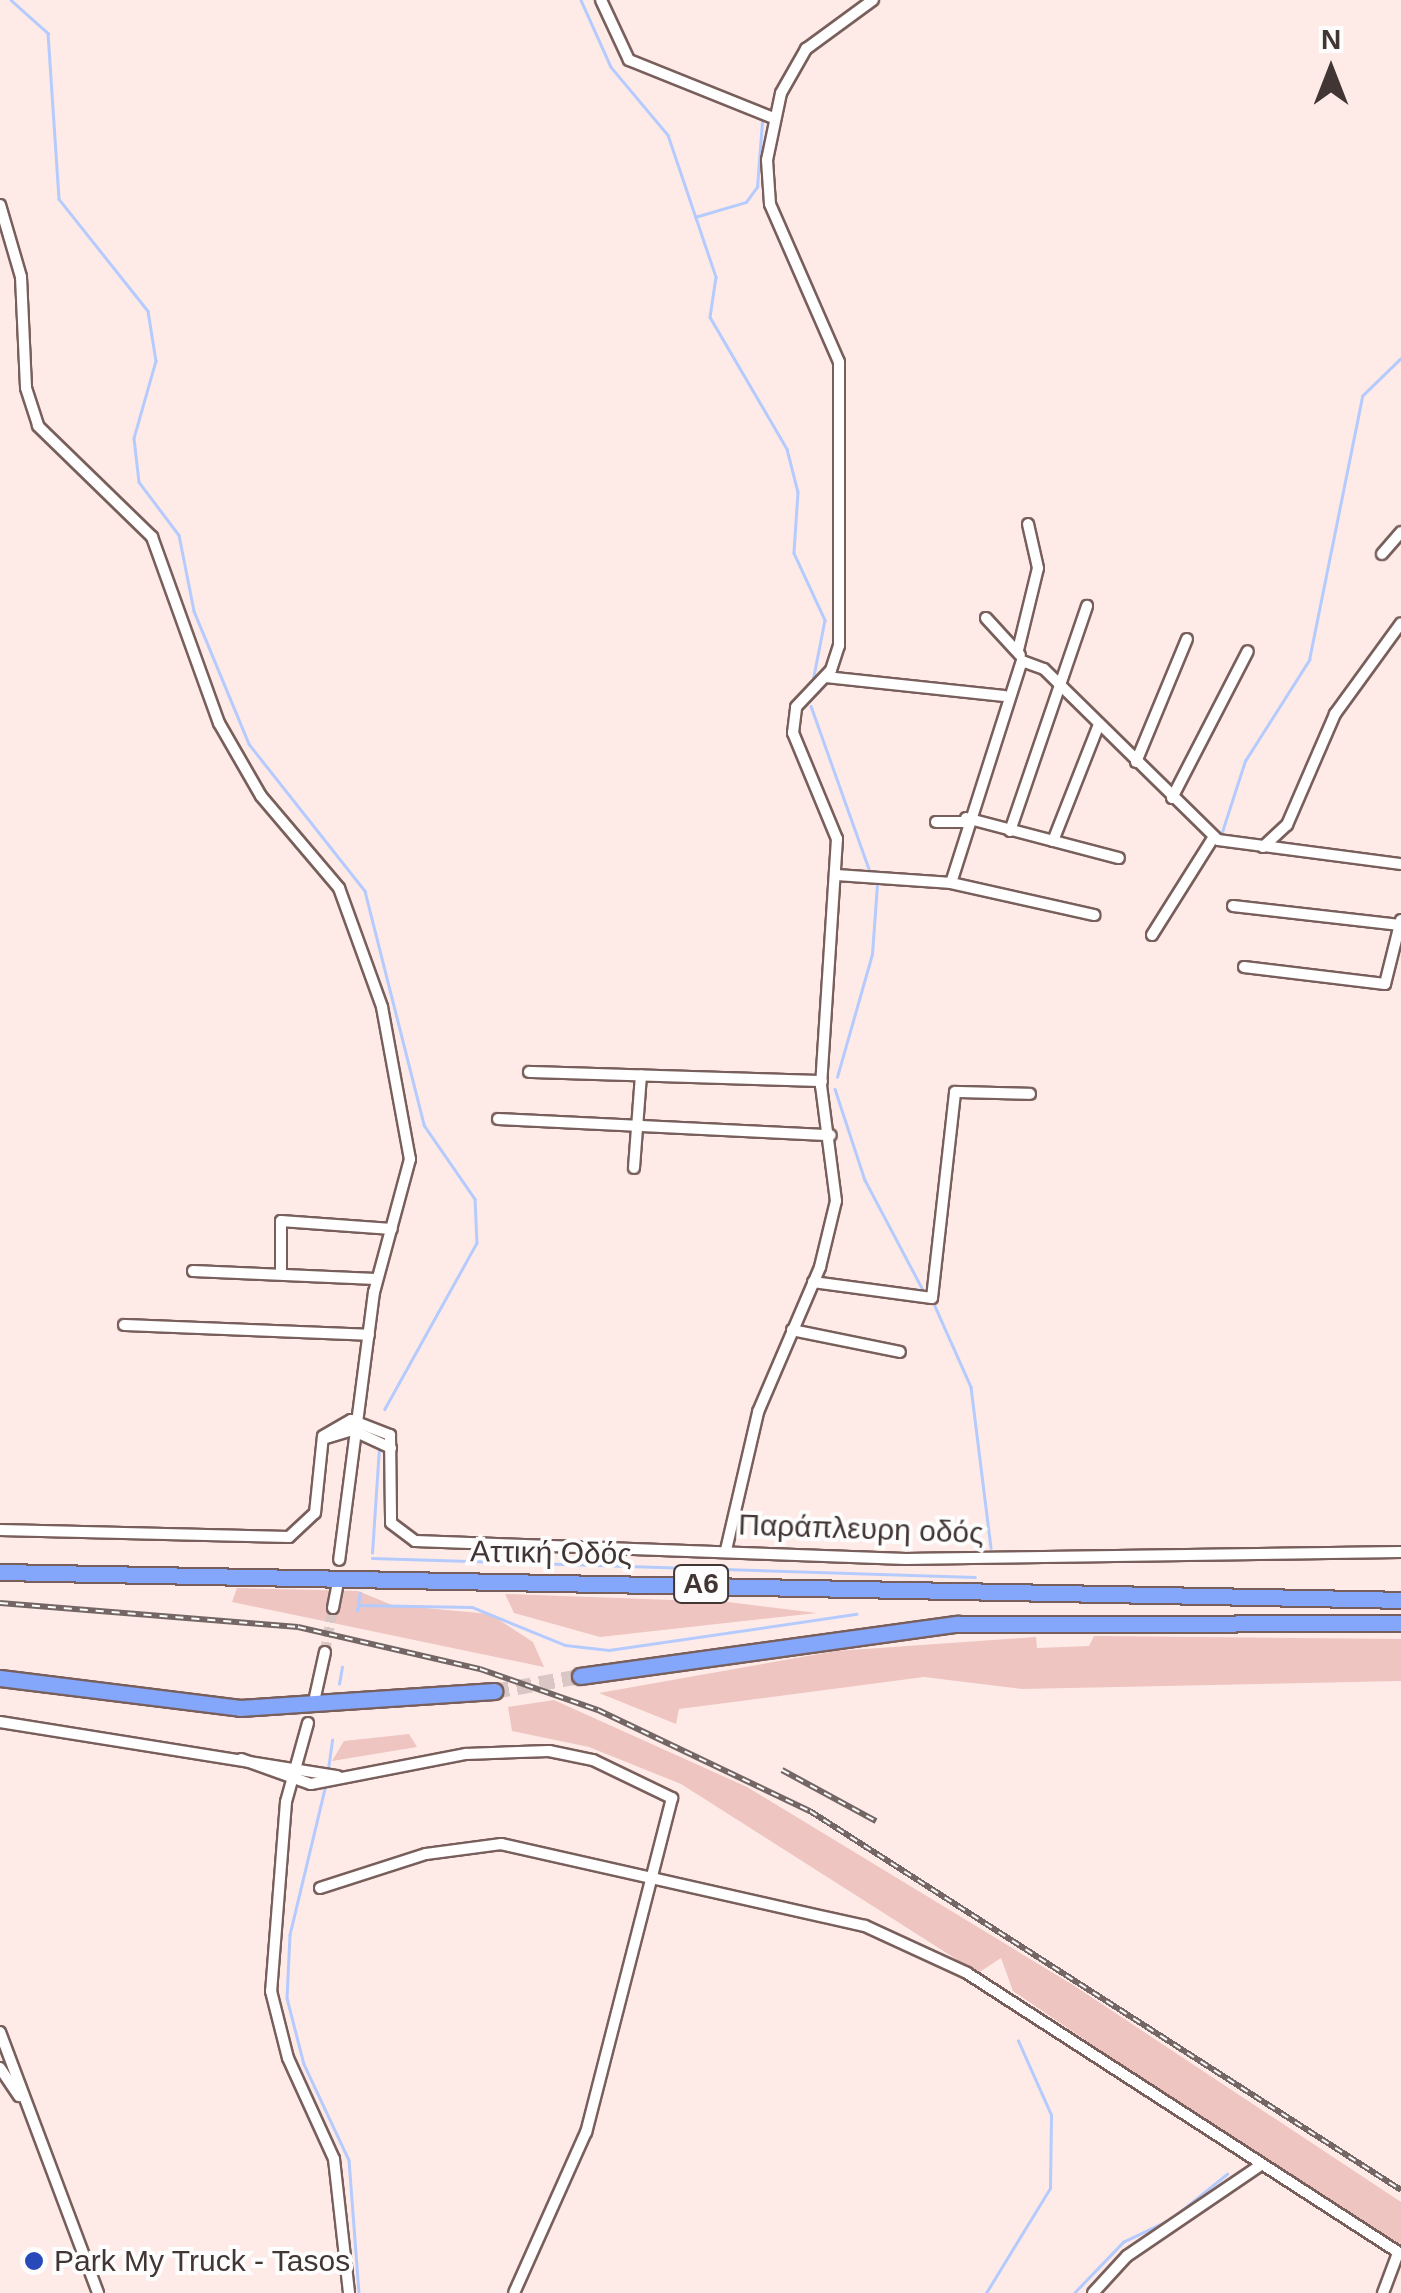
<!DOCTYPE html>
<meta charset="utf-8">
<style>
body{margin:0}
#map{position:relative;width:1401px;height:2293px;overflow:hidden;background:#feebe8;font-family:Arial,sans-serif}
div>[style]{position:absolute}
[style*='--x']{left:calc(var(--x)*1px);top:calc(var(--y)*1px);width:calc(var(--w)*1px);rotate:calc(var(--a)*1deg)}
.green>*{inset:0;background:#eec5c0}
.stream>*{height:2.5px;margin:-1.25px;padding:0 1.25px;transform-origin:1.25px;border-radius:1.25px;background:#b5cbfd}
.minor-tunnel>*{height:10px;margin-top:-5px;transform-origin:0;background:repeating-linear-gradient(90deg,#d8c7c4 0 10px,transparent 0 15px)}
.highway-tunnel>*{height:15px;margin-top:-7.5px;transform-origin:0;background:repeating-linear-gradient(90deg,#d8c7c4 0 15px,transparent 0 23px)}
.roads{filter:drop-shadow(2px 0 #795f5b) drop-shadow(-2px 0 #795f5b) drop-shadow(0 2px #795f5b) drop-shadow(0 -2px #795f5b)}
.minor>*{height:10px;margin:-5px;padding:0 5px;transform-origin:5px;border-radius:5px;background:#fff}
.highway>*{height:15px;margin:-7.5px;padding:0 7.5px;transform-origin:7.5px;border-radius:7.5px;background:#84a6fb}
.rail>*{height:6px;margin-top:-3px;transform-origin:0;background:repeating-linear-gradient(90deg,#fdfdfd 0 8px,#746664 0 16px);box-sizing:border-box;border-block:2px solid #746664}
.dots>*{width:28px;height:28px;translate:-50% -50%;box-sizing:border-box;border:5px solid #fdfdfd;border-radius:50%}
span{translate:-50% -50%;white-space:nowrap;text-align:center;line-height:1.15;-webkit-text-stroke:8px #fdfdfd;paint-order:stroke}
.shield-label span{padding:2px 8px;background:#fdfdfd;border:2px solid;border-radius:8px;-webkit-text-stroke-width:0}
.shield-label{font-size:28px;color:#423634;font-weight:700}
.street-label{font-size:30px;color:#423634}
.poi-label{font-size:30px;color:#423634}
.left{translate:0 -50%;text-align:left}
.north{position:absolute;left:1281px;top:20px;width:100px;height:100px;-webkit-text-stroke:8px #fdfdfd;paint-order:stroke;rotate:0deg;font-size:28px;font-weight:700;line-height:40px;text-align:center;color:#423634}
.north::after{content:'';display:block;margin:auto;width:35px;height:45px;background:#423634;clip-path:polygon(50% 0,100% 100%,50% 72%,0 100%)}
</style>
<div id="map">
<div class="green">
<i style="clip-path:polygon(237px 1588px,358px 1591px,392px 1605px,490px 1614px,533px 1642px,544px 1667px,232px 1602px)"></i>
<i style="clip-path:polygon(505px 1594px,728px 1602px,817px 1613px,600px 1637px,514px 1613px)"></i>
<i style="clip-path:polygon(1094px 1636px,1401px 1639px,1401px 1681px,1022px 1689px,924px 1677px,679px 1709px,676px 1724px,599px 1693px,836px 1651px,1036px 1637px,1037px 1648px,1089px 1646px)"></i>
<i style="clip-path:polygon(554px 1700px,747px 1787px,1073px 1985px,1401px 2202px,1401px 2244px,1337px 2211px,1013px 1991px,1001px 1958px,978px 1973px,681px 1784px,589px 1747px,512px 1731px,508px 1707px)"></i>
<i style="clip-path:polygon(409px 1734px,417px 1747px,332px 1761px,344px 1741px)"></i>
</div>
<div class="stream">
<i style="--x:11;--y:0;--w:50;--a:41.7"></i>
<i style="--x:48;--y:33;--w:166;--a:86.2"></i>
<i style="--x:59;--y:199;--w:143;--a:51.5"></i>
<i style="--x:148;--y:311;--w:51;--a:80.9"></i>
<i style="--x:156;--y:361;--w:80;--a:105.9"></i>
<i style="--x:134;--y:438;--w:44;--a:83.5"></i>
<i style="--x:139;--y:482;--w:66;--a:53"></i>
<i style="--x:179;--y:535;--w:77;--a:78.8"></i>
<i style="--x:194;--y:611;--w:144;--a:67.5"></i>
<i style="--x:249;--y:744;--w:187;--a:51.7"></i>
<i style="--x:365;--y:891;--w:241;--a:75.8"></i>
<i style="--x:424;--y:1125;--w:90;--a:55.4"></i>
<i style="--x:475;--y:1199;--w:44;--a:87.4"></i>
<i style="--x:477;--y:1243;--w:190;--a:119"></i>
<i style="--x:581;--y:0;--w:73;--a:65.9"></i>
<i style="--x:611;--y:67;--w:89;--a:50"></i>
<i style="--x:668;--y:135;--w:150;--a:71.3"></i>
<i style="--x:716;--y:277;--w:40;--a:98.5"></i>
<i style="--x:710;--y:317;--w:153;--a:59.7"></i>
<i style="--x:787;--y:449;--w:44;--a:75.7"></i>
<i style="--x:798;--y:492;--w:61;--a:93.8"></i>
<i style="--x:794;--y:553;--w:74;--a:65.2"></i>
<i style="--x:825;--y:620;--w:62;--a:101.1"></i>
<i style="--x:695;--y:217;--w:53;--a:-16.4"></i>
<i style="--x:746;--y:202;--w:19;--a:-54"></i>
<i style="--x:757;--y:187;--w:65;--a:-85.6"></i>
<i style="--x:811;--y:706;--w:173;--a:70.4"></i>
<i style="--x:1222;--y:832;--w:75;--a:-72.1"></i>
<i style="--x:1245;--y:761;--w:120;--a:-57.6"></i>
<i style="--x:1309;--y:660;--w:269;--a:-78.6"></i>
<i style="--x:1362;--y:396;--w:54;--a:-44.3"></i>
<i style="--x:837;--y:1077;--w:128;--a:-74.1"></i>
<i style="--x:872;--y:954;--w:69;--a:-85.9"></i>
<i style="--x:835;--y:1089;--w:96;--a:71.8"></i>
<i style="--x:865;--y:1180;--w:127;--a:62.2"></i>
<i style="--x:935;--y:1306;--w:89;--a:66"></i>
<i style="--x:971;--y:1387;--w:162;--a:82.9"></i>
<i style="--x:372;--y:1553;--w:106;--a:-86.2"></i>
<i style="--x:372;--y:1558;--w:603;--a:1.8"></i>
<i style="--x:358;--y:1605;--w:114;--a:1"></i>
<i style="--x:472;--y:1607;--w:100;--a:22.2"></i>
<i style="--x:565;--y:1645;--w:44;--a:6.5"></i>
<i style="--x:609;--y:1650;--w:250;--a:-8.3"></i>
<i style="--x:357;--y:1611;--w:18;--a:-81"></i>
<i style="--x:339;--y:1684;--w:17;--a:-80"></i>
<i style="--x:328;--y:1769;--w:29;--a:-82"></i>
<i style="--x:325;--y:1789;--w:150;--a:103.5"></i>
<i style="--x:290;--y:1935;--w:63;--a:92.7"></i>
<i style="--x:287;--y:1998;--w:68;--a:75.6"></i>
<i style="--x:304;--y:2064;--w:106;--a:64.9"></i>
<i style="--x:349;--y:2160;--w:133;--a:85.7"></i>
<i style="--x:986;--y:2293;--w:123;--a:-58.6"></i>
<i style="--x:1050;--y:2188;--w:73;--a:-89.2"></i>
<i style="--x:1051;--y:2115;--w:81;--a:-114"></i>
<i style="--x:1074;--y:2293;--w:71;--a:-46.1"></i>
<i style="--x:1123;--y:2242;--w:53;--a:-25.6"></i>
<i style="--x:1171;--y:2219;--w:72;--a:-38.8"></i>
</div>
<div class="minor-tunnel">
<i style="--x:325;--y:1652;--w:45;--a:-79.7"></i>
</div>
<div class="highway-tunnel">
<i style="--x:494;--y:1691;--w:87;--a:-9.9"></i>
</div>
<div class="roads">
<div class="minor">
<i style="--x:601;--y:0;--w:66;--a:65"></i>
<i style="--x:629;--y:60;--w:155;--a:21.9"></i>
<i style="--x:0;--y:205;--w:75;--a:73.7"></i>
<i style="--x:21;--y:277;--w:111;--a:87.4"></i>
<i style="--x:26;--y:388;--w:40;--a:72"></i>
<i style="--x:38;--y:426;--w:159;--a:44.2"></i>
<i style="--x:152;--y:537;--w:198;--a:70.2"></i>
<i style="--x:219;--y:723;--w:84;--a:60.1"></i>
<i style="--x:261;--y:796;--w:121;--a:49.7"></i>
<i style="--x:339;--y:888;--w:127;--a:70.1"></i>
<i style="--x:382;--y:1007;--w:155;--a:79.6"></i>
<i style="--x:410;--y:1159;--w:138;--a:105.1"></i>
<i style="--x:374;--y:1292;--w:270;--a:97.4"></i>
<i style="--x:1382;--y:554;--w:29;--a:-49"></i>
<i style="--x:986;--y:618;--w:50;--a:47.4"></i>
<i style="--x:1018;--y:650;--w:84;--a:-76.3"></i>
<i style="--x:1038;--y:568;--w:45;--a:-102.8"></i>
<i style="--x:826;--y:677;--w:179;--a:6.1"></i>
<i style="--x:1136;--y:762;--w:133;--a:-67.5"></i>
<i style="--x:1172;--y:798;--w:165;--a:-62.7"></i>
<i style="--x:966;--y:818;--w:158;--a:14.7"></i>
<i style="--x:936;--y:822;--w:29;--a:0"></i>
<i style="--x:1010;--y:831;--w:238;--a:-71.1"></i>
<i style="--x:1053;--y:841;--w:126;--a:-68.5"></i>
<i style="--x:1263;--y:847;--w:33;--a:-43"></i>
<i style="--x:1287;--y:825;--w:121;--a:-66.6"></i>
<i style="--x:1335;--y:714;--w:112;--a:-54"></i>
<i style="--x:838;--y:875;--w:113;--a:4"></i>
<i style="--x:951;--y:883;--w:233;--a:-72.3"></i>
<i style="--x:1022;--y:661;--w:23;--a:20"></i>
<i style="--x:1044;--y:669;--w:244;--a:44.5"></i>
<i style="--x:1218;--y:840;--w:185;--a:7.5"></i>
<i style="--x:951;--y:883;--w:147;--a:12.6"></i>
<i style="--x:1233;--y:906;--w:168;--a:6.5"></i>
<i style="--x:1152;--y:935;--w:115;--a:-57.8"></i>
<i style="--x:1244;--y:967;--w:142;--a:6.9"></i>
<i style="--x:1385;--y:984;--w:66;--a:-76"></i>
<i style="--x:529;--y:1072;--w:293;--a:1.8"></i>
<i style="--x:498;--y:1119;--w:333;--a:2.8"></i>
<i style="--x:634;--y:1168;--w:93;--a:-85.7"></i>
<i style="--x:193;--y:1271;--w:183;--a:2.5"></i>
<i style="--x:281;--y:1273;--w:52;--a:-90"></i>
<i style="--x:281;--y:1221;--w:111;--a:4.1"></i>
<i style="--x:813;--y:1282;--w:120;--a:7.7"></i>
<i style="--x:932;--y:1298;--w:207;--a:-83.6"></i>
<i style="--x:955;--y:1092;--w:75;--a:1.5"></i>
<i style="--x:124;--y:1325;--w:245;--a:2.3"></i>
<i style="--x:792;--y:1330;--w:110;--a:11.5"></i>
<i style="--x:326;--y:1438;--w:27;--a:-17"></i>
<i style="--x:352;--y:1430;--w:43;--a:24.8"></i>
<i style="--x:0;--y:1530;--w:289;--a:1.4"></i>
<i style="--x:289;--y:1537;--w:35;--a:-43"></i>
<i style="--x:315;--y:1513;--w:77;--a:-84.1"></i>
<i style="--x:323;--y:1436;--w:32;--a:-30"></i>
<i style="--x:351;--y:1420;--w:42;--a:21"></i>
<i style="--x:390;--y:1435;--w:88;--a:89.3"></i>
<i style="--x:391;--y:1523;--w:30;--a:37"></i>
<i style="--x:415;--y:1541;--w:491;--a:2.1"></i>
<i style="--x:906;--y:1559;--w:495;--a:-0.8"></i>
<i style="--x:726;--y:1550;--w:142;--a:-76.9"></i>
<i style="--x:758;--y:1412;--w:158;--a:-66.8"></i>
<i style="--x:820;--y:1267;--w:68;--a:-76.4"></i>
<i style="--x:836;--y:1201;--w:116;--a:-97.4"></i>
<i style="--x:821;--y:1086;--w:248;--a:-86.3"></i>
<i style="--x:837;--y:839;--w:115;--a:-112.5"></i>
<i style="--x:793;--y:733;--w:26;--a:-83"></i>
<i style="--x:796;--y:707;--w:51;--a:-46.6"></i>
<i style="--x:831;--y:670;--w:25;--a:-72"></i>
<i style="--x:839;--y:646;--w:284;--a:-90"></i>
<i style="--x:839;--y:362;--w:172;--a:-113.6"></i>
<i style="--x:770;--y:204;--w:44;--a:-93.9"></i>
<i style="--x:767;--y:160;--w:68;--a:-78.2"></i>
<i style="--x:781;--y:93;--w:51;--a:-60.4"></i>
<i style="--x:806;--y:49;--w:83;--a:-36.2"></i>
<i style="--x:333;--y:1608;--w:21;--a:-79"></i>
<i style="--x:315;--y:1697;--w:46;--a:-77.5"></i>
<i style="--x:0;--y:1722;--w:342;--a:9.1"></i>
<i style="--x:308;--y:1723;--w:82;--a:105.6"></i>
<i style="--x:286;--y:1802;--w:190;--a:94.5"></i>
<i style="--x:271;--y:1991;--w:69;--a:75.8"></i>
<i style="--x:288;--y:2058;--w:111;--a:65.5"></i>
<i style="--x:334;--y:2159;--w:135;--a:83.6"></i>
<i style="--x:241;--y:1759;--w:74;--a:19.7"></i>
<i style="--x:311;--y:1784;--w:158;--a:-11"></i>
<i style="--x:466;--y:1754;--w:83;--a:-2.1"></i>
<i style="--x:549;--y:1751;--w:45;--a:11.6"></i>
<i style="--x:593;--y:1760;--w:88;--a:25.7"></i>
<i style="--x:672;--y:1798;--w:345;--a:104.4"></i>
<i style="--x:586;--y:2132;--w:176;--a:114.1"></i>
<i style="--x:320;--y:1888;--w:111;--a:-17.8"></i>
<i style="--x:426;--y:1854;--w:76;--a:-7.6"></i>
<i style="--x:501;--y:1844;--w:373;--a:12.7"></i>
<i style="--x:865;--y:1926;--w:112;--a:24.7"></i>
<i style="--x:967;--y:1973;--w:517;--a:32.92"></i>
<i style="--x:0;--y:2032;--w:279;--a:69.4"></i>
<i style="--x:0;--y:2068;--w:34;--a:56"></i>
<i style="--x:1093;--y:2293;--w:50;--a:-47.4"></i>
<i style="--x:1127;--y:2256;--w:162;--a:-34.2"></i>
<i style="--x:1383;--y:2293;--w:43;--a:-69.4"></i>
</div>
<div class="highway">
<i style="--x:0;--y:1572;--w:1401;--a:1.14"></i>
<i style="--x:580;--y:1676;--w:381;--a:-7.9"></i>
<i style="--x:957;--y:1624;--w:444;--a:-0.1"></i>
<i style="--x:0;--y:1678;--w:242;--a:7.1"></i>
<i style="--x:240;--y:1708;--w:255;--a:-3.8"></i>
</div>
</div>
<div class="rail">
<i style="--x:0;--y:1603;--w:299;--a:4.6"></i>
<i style="--x:298;--y:1627;--w:187;--a:13"></i>
<i style="--x:480;--y:1669;--w:125;--a:19.2"></i>
<i style="--x:598;--y:1710;--w:235;--a:25.5"></i>
<i style="--x:810;--y:1811;--w:702;--a:32.67"></i>
<i style="--x:782;--y:1770;--w:107;--a:28.5"></i>
</div>
<div class="dots">
<i style="left:34px;top:2261px;background:#2849b9"></i>
</div>
<div class="shield-label">
<span style="left:701px;top:1584px">Α6</span>
</div>
<div class="street-label">
<span style="left:861px;top:1529px;rotate:2deg">Παράπλευρη οδός</span>
<span style="left:551px;top:1553px;rotate:1deg">Αττική Οδός</span>
</div>
<div class="poi-label">
<span class="left" style="left:54px;top:2261px">Park My Truck - Tasos</span>
</div>
<div class="north">N</div>
</div>
